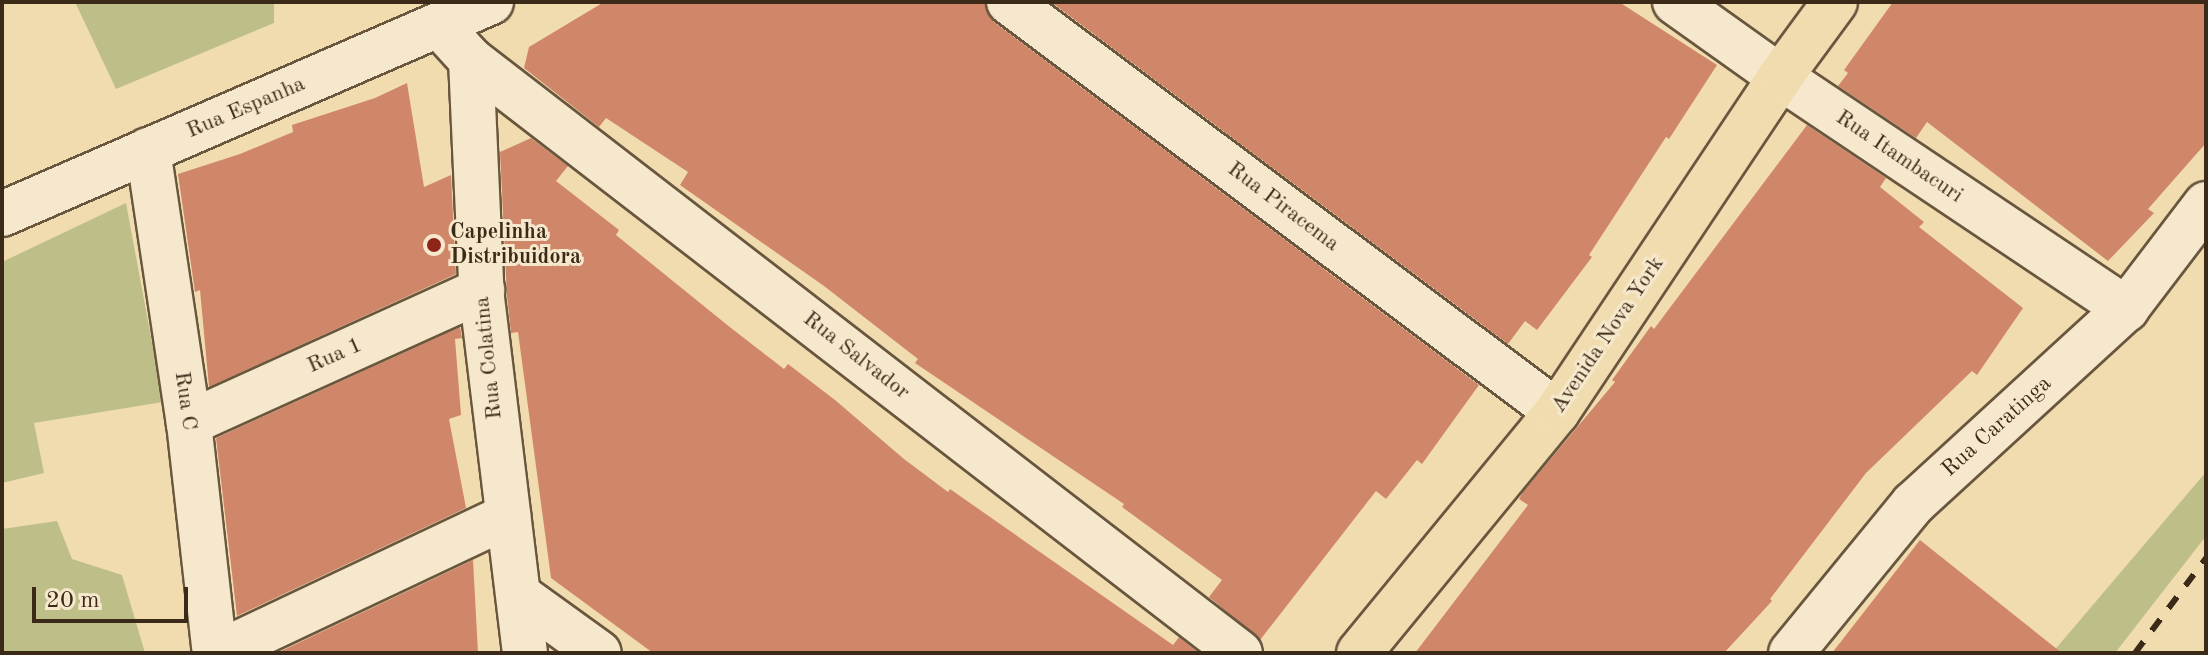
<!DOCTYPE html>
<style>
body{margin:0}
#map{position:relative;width:2208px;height:655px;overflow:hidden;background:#f1dcb0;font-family:"Old Standard TT",serif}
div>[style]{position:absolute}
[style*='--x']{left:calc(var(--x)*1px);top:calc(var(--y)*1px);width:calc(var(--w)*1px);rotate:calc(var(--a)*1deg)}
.green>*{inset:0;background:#bebf88}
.building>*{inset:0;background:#d08769}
.roads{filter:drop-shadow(2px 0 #69563e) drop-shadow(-2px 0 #69563e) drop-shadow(0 2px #69563e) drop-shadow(0 -2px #69563e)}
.minor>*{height:44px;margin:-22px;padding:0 22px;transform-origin:22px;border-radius:22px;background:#f6e8cc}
.major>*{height:44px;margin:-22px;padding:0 22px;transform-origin:22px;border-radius:22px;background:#f1dcb0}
.rail>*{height:6px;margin-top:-3px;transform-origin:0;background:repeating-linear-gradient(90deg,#3c2a18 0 14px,transparent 0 28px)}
.dots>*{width:22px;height:22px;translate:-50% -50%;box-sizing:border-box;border:4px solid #f6e8cc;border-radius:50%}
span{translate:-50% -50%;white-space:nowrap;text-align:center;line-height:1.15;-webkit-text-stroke:6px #f6e8cc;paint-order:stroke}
.street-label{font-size:22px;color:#3c2a18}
.poi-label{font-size:22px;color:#3c2a18;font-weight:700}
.left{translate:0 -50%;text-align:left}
.frame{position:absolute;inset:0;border:4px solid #3c2a18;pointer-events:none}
.scale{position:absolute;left:32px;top:587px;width:156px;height:36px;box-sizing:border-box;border:4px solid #3c2a18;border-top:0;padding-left:10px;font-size:24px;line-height:28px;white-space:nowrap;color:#3c2a18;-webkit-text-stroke:6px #f6e8cc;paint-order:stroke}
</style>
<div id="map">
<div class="green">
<i style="clip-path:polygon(75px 2px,274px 2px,274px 23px,116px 89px)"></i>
<i style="clip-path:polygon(126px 203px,163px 402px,34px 423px,44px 473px,2px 483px,2px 262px)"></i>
<i style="clip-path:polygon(2206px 472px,2206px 536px,2115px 653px,2052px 653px)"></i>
<i style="clip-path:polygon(57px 521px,72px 559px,122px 575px,145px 653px,2px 653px,2px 529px)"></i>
</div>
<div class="building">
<i style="clip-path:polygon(604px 2px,984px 2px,994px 22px,1479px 385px,1422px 464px,1417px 460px,1386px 499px,1376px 491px,1260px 640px,1209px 597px,1222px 580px,1122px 507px,1124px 504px,915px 363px,918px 359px,824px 286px,680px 185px,688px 172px,606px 118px,599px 127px,524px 68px,529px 47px)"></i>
<i style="clip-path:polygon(1051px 2px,1619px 2px,1717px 65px,1669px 139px,1666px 137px,1589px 255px,1592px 257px,1537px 330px,1525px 321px,1508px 344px)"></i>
<i style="clip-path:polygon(1893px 2px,2206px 2px,2206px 143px,2148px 209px,2154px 213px,2108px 261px,1927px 122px,1916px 138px,1838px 86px,1848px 73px,1844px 70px)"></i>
<i style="clip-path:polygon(407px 83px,424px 187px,451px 175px,456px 274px,209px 387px,200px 290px,195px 292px,178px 174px,240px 154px,293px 132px,292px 125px,375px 98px)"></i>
<i style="clip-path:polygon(1807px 125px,1886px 178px,1880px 187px,1924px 222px,1919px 227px,2023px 308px,1977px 375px,1972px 371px,1866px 473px,1770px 599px,1772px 601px,1724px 653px,1415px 653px,1528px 505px,1519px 499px,1523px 492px,1615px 382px,1612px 380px,1651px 326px,1654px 329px)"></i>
<i style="clip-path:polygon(531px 138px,568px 166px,556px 181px,619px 230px,616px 235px,731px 328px,784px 369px,788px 364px,835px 400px,904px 459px,948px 492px,950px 489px,1173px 645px,1179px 637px,1199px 653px,653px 653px,551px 578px,518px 332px,511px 333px,507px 296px,500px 152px)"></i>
<i style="clip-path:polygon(460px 327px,462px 338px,455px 339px,461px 415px,449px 419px,466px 508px,237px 616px,216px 438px)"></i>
<i style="clip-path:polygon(1920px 540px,2062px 653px,1832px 653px)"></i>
<i style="clip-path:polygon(473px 560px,478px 653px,277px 653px)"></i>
</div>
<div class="roads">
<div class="minor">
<i style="--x:1009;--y:2;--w:684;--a:36.8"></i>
<i style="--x:1675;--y:2;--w:129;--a:35.5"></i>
<i style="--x:1780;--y:77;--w:417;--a:33.8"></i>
<i style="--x:439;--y:25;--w:47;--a:47.6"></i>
<i style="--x:471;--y:60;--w:238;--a:87.4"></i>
<i style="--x:482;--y:298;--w:358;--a:83.1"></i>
<i style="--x:471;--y:60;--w:971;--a:37.64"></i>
<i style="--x:148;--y:150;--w:276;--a:81.5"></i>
<i style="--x:189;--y:423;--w:231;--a:83.6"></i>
<i style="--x:2;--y:214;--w:533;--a:-23.44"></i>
<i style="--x:189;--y:423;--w:322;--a:-24.4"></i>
<i style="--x:520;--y:596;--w:97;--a:35.8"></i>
<i style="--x:218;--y:653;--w:321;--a:-25.3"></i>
<i style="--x:1791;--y:653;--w:193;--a:-50.7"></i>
<i style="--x:1913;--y:504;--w:289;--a:-42.5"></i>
<i style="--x:2126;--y:309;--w:132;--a:-52.7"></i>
</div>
<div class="major">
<i style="--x:1359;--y:653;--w:312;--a:-50.6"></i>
<i style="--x:1557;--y:412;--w:402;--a:-56.3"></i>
<i style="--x:1780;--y:77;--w:93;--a:-53.7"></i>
</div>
</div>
<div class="rail">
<i style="--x:2135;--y:653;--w:119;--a:-53.2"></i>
</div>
<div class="dots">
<i style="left:434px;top:245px;background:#8f2418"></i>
</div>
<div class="street-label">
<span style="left:246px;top:108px;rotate:-23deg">Rua Espanha</span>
<span style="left:1899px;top:157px;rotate:34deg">Rua Itambacuri</span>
<span style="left:1283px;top:207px;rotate:37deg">Rua Piracema</span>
<span style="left:1608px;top:335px;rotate:-56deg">Avenida Nova York</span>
<span style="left:335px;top:356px;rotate:-24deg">Rua 1</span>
<span style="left:856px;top:356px;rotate:38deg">Rua Salvador</span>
<span style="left:489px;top:358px;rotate:-96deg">Rua Colatina</span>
<span style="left:185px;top:401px;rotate:82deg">Rua C</span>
<span style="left:1997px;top:427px;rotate:-42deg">Rua Caratinga</span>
</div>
<div class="poi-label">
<span class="left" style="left:450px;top:245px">Capelinha<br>Distribuidora</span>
</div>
<div class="frame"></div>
<div class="scale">20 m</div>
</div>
